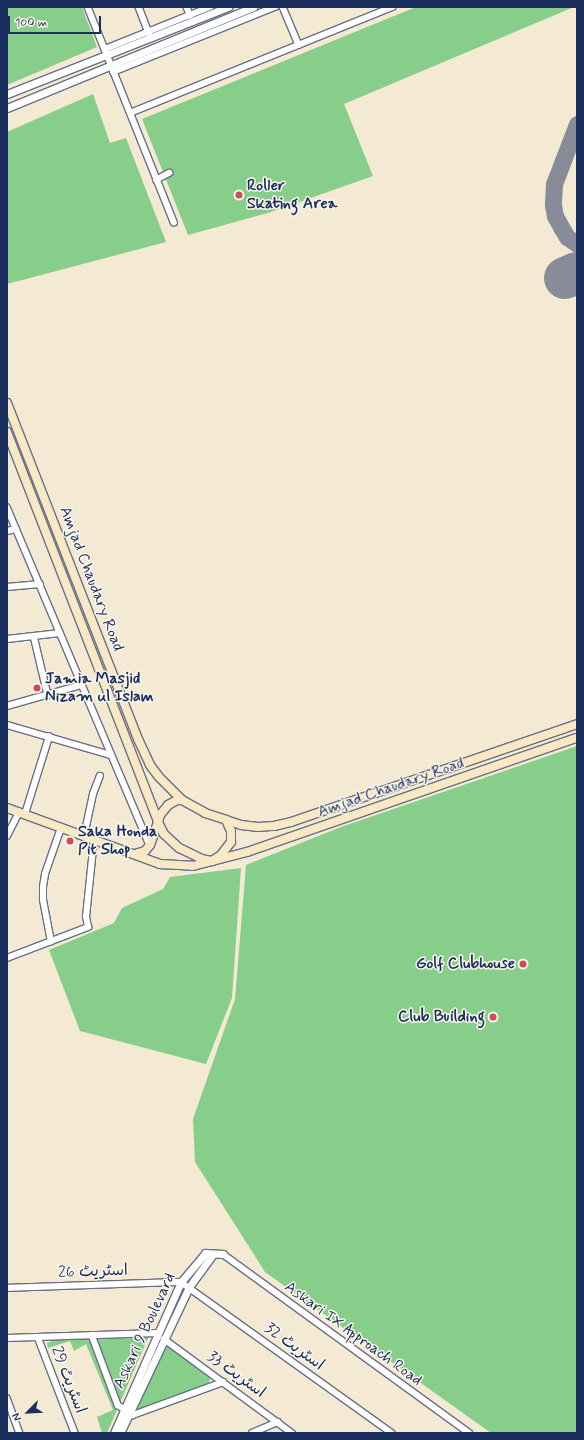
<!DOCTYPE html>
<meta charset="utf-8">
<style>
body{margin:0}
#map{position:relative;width:584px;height:1440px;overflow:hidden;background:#f4ead3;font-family:Mynerve,"Playpen Sans Arabic",sans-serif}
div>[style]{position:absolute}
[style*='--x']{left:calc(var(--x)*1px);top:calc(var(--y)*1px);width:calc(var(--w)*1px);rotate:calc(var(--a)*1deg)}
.green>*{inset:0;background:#86ce89}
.taxiway>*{height:17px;margin:-8.5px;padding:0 8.5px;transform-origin:8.5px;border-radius:8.5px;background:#888c98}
.runway>*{height:42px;margin:-21px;padding:0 21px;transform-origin:21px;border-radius:21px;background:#888c98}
.roads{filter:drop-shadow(1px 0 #677087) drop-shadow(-1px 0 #677087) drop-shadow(0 1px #677087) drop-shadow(0 -1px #677087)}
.minor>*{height:5.5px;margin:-2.75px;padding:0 2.75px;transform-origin:2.75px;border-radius:2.75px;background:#fff}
.tertiary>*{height:7px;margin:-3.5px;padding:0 3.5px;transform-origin:3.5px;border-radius:3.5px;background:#fff}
.secondary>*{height:8px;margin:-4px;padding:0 4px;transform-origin:4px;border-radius:4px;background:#f8e8c3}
.dots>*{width:11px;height:11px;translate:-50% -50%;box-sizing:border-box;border:2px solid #fbf7ec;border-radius:50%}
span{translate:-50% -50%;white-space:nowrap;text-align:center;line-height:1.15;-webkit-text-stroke:3px #fbf7ec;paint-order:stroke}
.poi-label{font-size:16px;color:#1b2f5e;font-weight:700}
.left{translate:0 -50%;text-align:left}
.right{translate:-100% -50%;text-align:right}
.street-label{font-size:16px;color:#1b2f5e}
.frame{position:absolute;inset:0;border:8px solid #1b2f5e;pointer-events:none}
.north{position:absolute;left:8px;top:1392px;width:40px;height:40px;-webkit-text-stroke:3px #fbf7ec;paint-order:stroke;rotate:246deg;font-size:11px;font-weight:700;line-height:16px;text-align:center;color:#1b2f5e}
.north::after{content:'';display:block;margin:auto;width:14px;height:18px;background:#1b2f5e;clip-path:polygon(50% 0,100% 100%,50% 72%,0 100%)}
.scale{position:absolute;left:8px;top:16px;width:93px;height:18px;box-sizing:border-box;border:2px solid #1b2f5e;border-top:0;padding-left:5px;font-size:12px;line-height:14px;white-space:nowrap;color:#1b2f5e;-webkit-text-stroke:3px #fbf7ec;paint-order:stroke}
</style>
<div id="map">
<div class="green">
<i style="clip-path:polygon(7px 7px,82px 7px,97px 47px,7px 85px)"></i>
<i style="clip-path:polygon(416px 7px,574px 7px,344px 104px,373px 176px,268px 213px,188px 235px,142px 119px)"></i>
<i style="clip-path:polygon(93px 94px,110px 143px,126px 138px,166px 242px,7px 284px,7px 132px)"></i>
<i style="clip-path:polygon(577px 746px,577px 1433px,491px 1433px,265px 1272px,195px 1162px,193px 1119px,235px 999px,246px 865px,341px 827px)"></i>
<i style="clip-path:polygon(241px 868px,232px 998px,206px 1064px,80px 1031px,49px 950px,114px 923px,122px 908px,163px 889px,170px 877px)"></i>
<i style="clip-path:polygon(94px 1338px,148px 1338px,107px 1433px,102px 1433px,97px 1417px,113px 1410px,86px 1344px,74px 1351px,70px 1341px,48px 1348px,47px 1343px,55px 1340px)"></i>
<i style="clip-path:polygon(169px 1346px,211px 1378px,208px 1384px,140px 1412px,137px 1405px,163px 1349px)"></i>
</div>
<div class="taxiway">
<i style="--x:577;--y:124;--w:64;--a:111"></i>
<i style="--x:554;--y:184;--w:21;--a:93"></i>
<i style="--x:553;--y:205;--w:11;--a:80"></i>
<i style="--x:555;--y:216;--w:13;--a:61"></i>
<i style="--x:561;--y:227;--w:12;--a:59"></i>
<i style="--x:567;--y:237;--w:12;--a:35"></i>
</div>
<div class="runway">
<i style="--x:565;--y:278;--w:13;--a:-23"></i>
</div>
<div class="roads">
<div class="minor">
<i style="--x:88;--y:7;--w:232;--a:68.2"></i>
<i style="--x:139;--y:7;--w:28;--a:69"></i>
<i style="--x:187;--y:7;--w:9;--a:69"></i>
<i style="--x:283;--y:7;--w:41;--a:67.2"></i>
<i style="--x:105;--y:49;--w:113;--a:-21.8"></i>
<i style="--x:113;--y:72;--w:175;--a:-21.9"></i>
<i style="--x:130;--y:113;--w:283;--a:-22"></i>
<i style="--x:156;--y:180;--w:15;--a:-28"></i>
<i style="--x:7;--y:507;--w:367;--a:67.1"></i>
<i style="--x:7;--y:531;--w:9;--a:-13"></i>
<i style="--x:7;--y:587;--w:33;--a:-5"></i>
<i style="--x:34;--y:636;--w:61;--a:76.7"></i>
<i style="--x:7;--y:639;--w:53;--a:-6.5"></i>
<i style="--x:7;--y:706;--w:77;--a:-15.8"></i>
<i style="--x:7;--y:725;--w:108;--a:16.1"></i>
<i style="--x:25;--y:814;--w:81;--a:-72.7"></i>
<i style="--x:7;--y:836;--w:27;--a:-63"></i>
<i style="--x:84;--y:836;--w:43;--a:-77.9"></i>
<i style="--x:93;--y:794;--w:19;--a:-69"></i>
<i style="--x:51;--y:942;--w:43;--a:-100.8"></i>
<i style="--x:43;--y:900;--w:13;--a:-90"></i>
<i style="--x:43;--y:887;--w:13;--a:-81"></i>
<i style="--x:45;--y:874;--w:49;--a:-70.8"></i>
<i style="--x:7;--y:958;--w:87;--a:-20.9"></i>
<i style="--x:88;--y:927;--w:10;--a:-101"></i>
<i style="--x:86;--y:917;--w:77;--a:-84.1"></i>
<i style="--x:223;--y:1254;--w:304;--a:36"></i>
<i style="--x:7;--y:1288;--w:174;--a:-2"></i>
<i style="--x:181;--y:1282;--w:259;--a:35.6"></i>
<i style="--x:92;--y:1335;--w:75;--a:69.6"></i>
<i style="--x:118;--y:1405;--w:18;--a:34"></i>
<i style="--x:133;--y:1415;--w:96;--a:-20.1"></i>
<i style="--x:38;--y:1337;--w:103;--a:68.9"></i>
<i style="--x:7;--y:1338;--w:150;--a:-1.9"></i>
<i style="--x:164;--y:1339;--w:159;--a:36.3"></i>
<i style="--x:7;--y:1398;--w:37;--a:70"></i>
<i style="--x:252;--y:1433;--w:28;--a:-23"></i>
</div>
<div class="tertiary">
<i style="--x:7;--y:94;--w:238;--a:-21.5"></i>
<i style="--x:7;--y:108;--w:266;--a:-22.3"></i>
<i style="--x:114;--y:1433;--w:165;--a:-66.1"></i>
<i style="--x:181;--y:1282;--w:38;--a:-50"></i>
<i style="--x:205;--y:1253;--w:18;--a:3"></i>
<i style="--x:120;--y:1433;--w:161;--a:-64.7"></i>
<i style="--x:189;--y:1287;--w:41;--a:-54"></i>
</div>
<div class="secondary">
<i style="--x:7;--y:403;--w:361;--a:68.7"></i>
<i style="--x:138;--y:739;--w:29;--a:65"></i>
<i style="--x:150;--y:765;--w:15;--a:53"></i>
<i style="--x:159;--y:777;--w:33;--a:45"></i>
<i style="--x:7;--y:432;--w:418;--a:68.8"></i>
<i style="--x:158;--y:822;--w:24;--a:109"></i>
<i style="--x:150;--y:845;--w:8;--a:130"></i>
<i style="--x:145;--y:851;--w:10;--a:163"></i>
<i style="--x:177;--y:800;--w:5;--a:0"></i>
<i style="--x:182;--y:800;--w:26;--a:29"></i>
<i style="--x:205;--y:813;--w:22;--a:18"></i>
<i style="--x:226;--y:820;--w:12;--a:66"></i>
<i style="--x:231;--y:831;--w:11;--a:90"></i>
<i style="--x:231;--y:842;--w:16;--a:128"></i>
<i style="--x:221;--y:855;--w:11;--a:146"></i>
<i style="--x:212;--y:861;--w:10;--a:-169"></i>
<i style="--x:202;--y:859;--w:25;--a:-154"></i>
<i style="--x:179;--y:848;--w:21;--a:-137"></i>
<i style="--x:164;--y:834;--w:13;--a:-117"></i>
<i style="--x:158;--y:822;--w:7;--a:-74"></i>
<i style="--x:160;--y:815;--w:13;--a:-51"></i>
<i style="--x:168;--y:805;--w:10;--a:-29"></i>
<i style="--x:7;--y:808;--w:163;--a:20.1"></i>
<i style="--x:160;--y:864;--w:33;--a:3"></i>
<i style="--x:193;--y:866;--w:56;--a:-14.5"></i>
<i style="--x:247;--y:852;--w:349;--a:-19.1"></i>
<i style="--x:226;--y:820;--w:16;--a:18"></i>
<i style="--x:241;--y:825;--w:17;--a:7"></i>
<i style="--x:258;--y:827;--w:16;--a:-4"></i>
<i style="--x:274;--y:826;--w:17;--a:-13"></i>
<i style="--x:291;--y:822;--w:302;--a:-18.9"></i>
</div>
</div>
<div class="dots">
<i style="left:239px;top:195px;background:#d1495b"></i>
<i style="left:37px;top:688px;background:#d1495b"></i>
<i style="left:70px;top:841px;background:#d1495b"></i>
<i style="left:523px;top:964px;background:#d1495b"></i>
<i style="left:493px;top:1017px;background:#d1495b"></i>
</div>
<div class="poi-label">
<span class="left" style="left:247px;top:195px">Roller<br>Skating Area</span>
<span class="left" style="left:45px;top:688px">Jamia Masjid<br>Nizam ul Islam</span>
<span class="left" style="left:78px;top:841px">Saka Honda<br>Pit Shop</span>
<span class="right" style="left:515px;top:964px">Golf Clubhouse</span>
<span class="right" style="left:485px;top:1017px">Club Building</span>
</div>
<div class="street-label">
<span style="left:91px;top:579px;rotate:69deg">Amjad Chaudary Road</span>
<span style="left:391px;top:788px;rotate:-19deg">Amjad Chaudary Road</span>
<span style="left:93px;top:1272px;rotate:-2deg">اسٹریٹ 26</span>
<span style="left:145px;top:1331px;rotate:-65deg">Askari 9 Boulevard</span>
<span style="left:353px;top:1334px;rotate:36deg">Askari IX Approach Road</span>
<span style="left:294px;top:1347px;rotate:36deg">اسٹریٹ 32</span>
<span style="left:236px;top:1375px;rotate:36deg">اسٹریٹ 33</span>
<span style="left:68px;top:1380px;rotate:69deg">اسٹریٹ 29</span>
</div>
<div class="frame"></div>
<div class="north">N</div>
<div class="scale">100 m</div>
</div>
